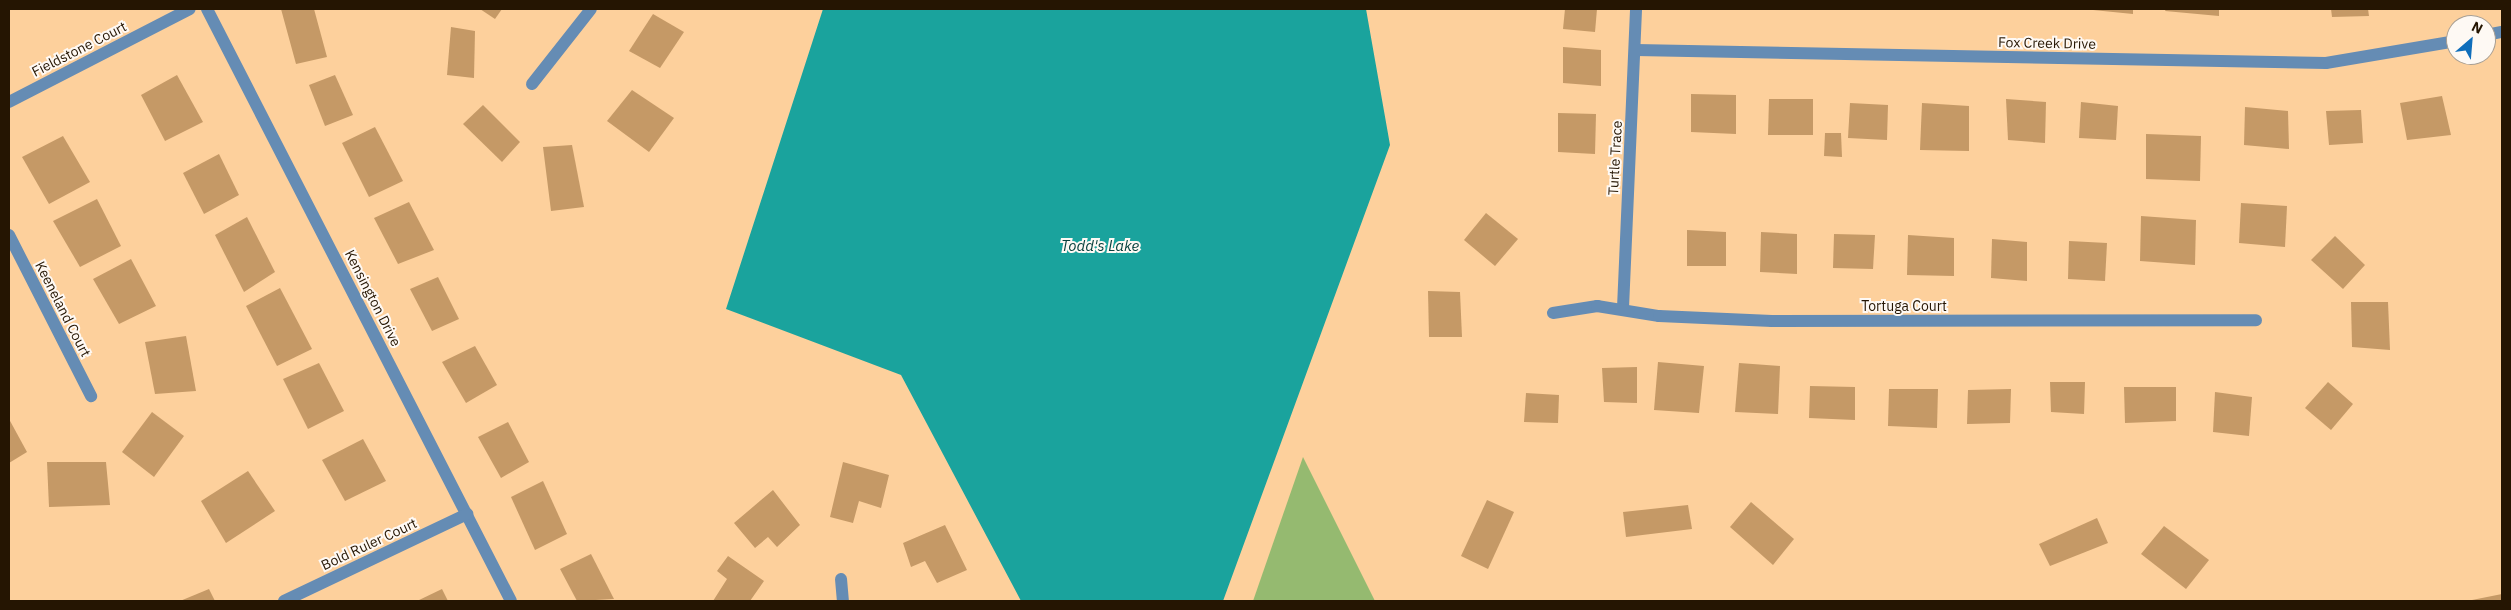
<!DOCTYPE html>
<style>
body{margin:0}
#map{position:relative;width:2511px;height:610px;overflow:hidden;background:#fdd09c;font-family:"IBM Plex Sans",sans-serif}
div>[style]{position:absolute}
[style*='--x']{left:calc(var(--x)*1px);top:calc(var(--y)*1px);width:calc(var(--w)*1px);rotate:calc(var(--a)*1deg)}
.forest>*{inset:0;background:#95ba70}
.water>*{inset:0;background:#1aa39d}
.building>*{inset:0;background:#c59966}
.minor>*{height:12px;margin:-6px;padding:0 6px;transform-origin:6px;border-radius:6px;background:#658cb4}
span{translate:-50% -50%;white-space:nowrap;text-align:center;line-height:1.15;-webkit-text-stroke:4px #fef9f4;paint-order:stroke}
.street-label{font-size:14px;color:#251502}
.water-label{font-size:15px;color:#09423f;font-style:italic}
.frame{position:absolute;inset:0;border:10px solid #251502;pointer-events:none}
.north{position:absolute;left:2446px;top:15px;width:50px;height:50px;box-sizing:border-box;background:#fef9f4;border:1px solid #a79e93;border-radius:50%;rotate:27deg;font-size:14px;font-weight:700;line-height:20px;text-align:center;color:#251502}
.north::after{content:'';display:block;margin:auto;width:18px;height:22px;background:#106ebb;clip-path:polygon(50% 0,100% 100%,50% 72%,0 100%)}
</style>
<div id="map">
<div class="forest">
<i style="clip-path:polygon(1303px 457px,1375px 601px,1253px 601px)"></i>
</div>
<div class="water">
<i style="clip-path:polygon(823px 9px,1366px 9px,1390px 145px,1223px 601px,1021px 601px,901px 375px,726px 309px)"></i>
</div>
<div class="building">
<i style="clip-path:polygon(281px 9px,314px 9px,327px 57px,296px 64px)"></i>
<i style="clip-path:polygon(480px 9px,502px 9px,495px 19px)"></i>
<i style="clip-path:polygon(1565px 9px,1597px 9px,1595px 32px,1563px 29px)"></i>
<i style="clip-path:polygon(2093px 9px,2133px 9px,2133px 14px,2093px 10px)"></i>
<i style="clip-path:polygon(2166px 9px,2219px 9px,2219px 16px,2165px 11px)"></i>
<i style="clip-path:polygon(2331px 9px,2368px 9px,2369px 16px,2332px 17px)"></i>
<i style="clip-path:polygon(653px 14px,684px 32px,660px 68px,629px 51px)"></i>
<i style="clip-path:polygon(451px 27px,475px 31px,474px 78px,447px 75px)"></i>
<i style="clip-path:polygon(1563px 47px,1601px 50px,1601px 86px,1563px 83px)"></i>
<i style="clip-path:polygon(177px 75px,203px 122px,165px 141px,141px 95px)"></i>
<i style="clip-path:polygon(335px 75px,353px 115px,325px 126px,309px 85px)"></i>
<i style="clip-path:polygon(632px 90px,674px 118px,649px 152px,607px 121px)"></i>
<i style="clip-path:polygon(1691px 94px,1736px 95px,1736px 134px,1691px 132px)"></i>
<i style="clip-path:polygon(2442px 96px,2451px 135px,2407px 140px,2400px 103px)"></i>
<i style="clip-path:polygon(1769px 99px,1813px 99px,1813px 135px,1768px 135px)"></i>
<i style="clip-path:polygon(2006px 99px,2046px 102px,2045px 143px,2008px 140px)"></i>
<i style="clip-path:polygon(2081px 102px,2118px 106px,2116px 140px,2079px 138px)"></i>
<i style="clip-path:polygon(1850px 103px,1888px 105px,1887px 140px,1848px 138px)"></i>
<i style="clip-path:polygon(1922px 103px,1969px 106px,1969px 151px,1920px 150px)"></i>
<i style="clip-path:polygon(483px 105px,520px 142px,502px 162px,463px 124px)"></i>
<i style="clip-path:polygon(2245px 107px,2288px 111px,2289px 149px,2244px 145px)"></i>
<i style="clip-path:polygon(2361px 110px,2363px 143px,2329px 145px,2326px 111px)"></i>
<i style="clip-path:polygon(1558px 113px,1596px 114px,1595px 154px,1558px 152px)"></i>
<i style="clip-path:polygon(375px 127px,403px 181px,369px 197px,342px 143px)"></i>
<i style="clip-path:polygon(1825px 133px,1841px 133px,1842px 157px,1824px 156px)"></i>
<i style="clip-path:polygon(2146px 134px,2201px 136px,2200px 181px,2146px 179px)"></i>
<i style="clip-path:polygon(63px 136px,90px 182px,49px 204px,22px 157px)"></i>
<i style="clip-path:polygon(572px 145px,584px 207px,551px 211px,543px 147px)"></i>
<i style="clip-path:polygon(219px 154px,239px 195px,204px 214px,183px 173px)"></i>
<i style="clip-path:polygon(97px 199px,121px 246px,80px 267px,53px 221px)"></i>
<i style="clip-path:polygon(409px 202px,434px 250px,398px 264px,374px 218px)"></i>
<i style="clip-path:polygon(2241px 203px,2287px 206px,2285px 247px,2239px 243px)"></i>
<i style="clip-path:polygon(1486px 213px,1518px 239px,1495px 266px,1464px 240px)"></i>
<i style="clip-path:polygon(2141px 216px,2196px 220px,2195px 265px,2140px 261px)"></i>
<i style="clip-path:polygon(247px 217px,275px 272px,244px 292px,215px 235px)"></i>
<i style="clip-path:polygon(1687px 230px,1726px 232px,1726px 266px,1687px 266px)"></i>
<i style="clip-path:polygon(1761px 232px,1797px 234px,1797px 274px,1760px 272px)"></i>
<i style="clip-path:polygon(1834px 234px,1875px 235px,1873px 269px,1833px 268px)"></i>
<i style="clip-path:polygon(1908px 235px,1954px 238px,1954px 276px,1907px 275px)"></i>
<i style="clip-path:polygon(2335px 236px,2365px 265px,2343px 289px,2311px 260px)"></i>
<i style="clip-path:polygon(1992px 239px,2027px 242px,2027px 281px,1991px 278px)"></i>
<i style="clip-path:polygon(2069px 241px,2107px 243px,2105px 281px,2068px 279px)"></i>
<i style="clip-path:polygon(131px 259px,156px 306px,119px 324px,93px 279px)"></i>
<i style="clip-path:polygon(438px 277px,459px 319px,432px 331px,410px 289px)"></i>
<i style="clip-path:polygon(280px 288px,312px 349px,277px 366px,246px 306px)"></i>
<i style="clip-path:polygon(1428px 291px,1460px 292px,1462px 337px,1429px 337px)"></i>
<i style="clip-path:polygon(2351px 302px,2388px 302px,2390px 350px,2352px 347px)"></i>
<i style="clip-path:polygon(186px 336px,196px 391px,155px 394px,145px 342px)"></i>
<i style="clip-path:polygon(475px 346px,497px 385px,466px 403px,442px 362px)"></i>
<i style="clip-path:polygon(1658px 362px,1704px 366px,1699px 413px,1654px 410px)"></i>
<i style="clip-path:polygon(319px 363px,344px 411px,308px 429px,283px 379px)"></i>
<i style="clip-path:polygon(1739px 363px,1780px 366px,1778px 414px,1735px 412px)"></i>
<i style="clip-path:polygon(1637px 367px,1637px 403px,1604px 402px,1602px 368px)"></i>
<i style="clip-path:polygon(2050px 382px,2085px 382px,2084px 414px,2051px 412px)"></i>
<i style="clip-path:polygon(2328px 382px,2353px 404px,2331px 430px,2305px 408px)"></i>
<i style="clip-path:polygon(1810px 386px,1855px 387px,1855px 420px,1809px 418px)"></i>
<i style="clip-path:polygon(2124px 387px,2176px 387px,2176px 421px,2125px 423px)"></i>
<i style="clip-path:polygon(1889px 389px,1938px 389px,1937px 428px,1888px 426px)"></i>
<i style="clip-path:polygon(2011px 389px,2010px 423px,1967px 424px,1968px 390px)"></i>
<i style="clip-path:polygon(2215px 392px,2252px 397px,2249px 436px,2213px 432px)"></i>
<i style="clip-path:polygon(1526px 393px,1559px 395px,1558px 423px,1524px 422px)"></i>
<i style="clip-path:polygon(152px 412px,184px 436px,154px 477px,122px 452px)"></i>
<i style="clip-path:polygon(9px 419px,27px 452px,9px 463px)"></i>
<i style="clip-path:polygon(508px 422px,529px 462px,501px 478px,478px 437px)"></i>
<i style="clip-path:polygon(363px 439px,386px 481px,345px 501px,322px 460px)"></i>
<i style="clip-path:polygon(47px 462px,106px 462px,110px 505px,49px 507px)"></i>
<i style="clip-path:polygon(843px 462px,889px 475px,881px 508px,859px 501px,853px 523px,830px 517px)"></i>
<i style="clip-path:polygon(248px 471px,275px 511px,226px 543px,201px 501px)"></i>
<i style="clip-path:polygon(543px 481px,567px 534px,535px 550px,511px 497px)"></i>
<i style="clip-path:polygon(773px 490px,800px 525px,777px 547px,768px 537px,755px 548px,734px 523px)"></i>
<i style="clip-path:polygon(1487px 500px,1514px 512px,1488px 569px,1461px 556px)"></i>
<i style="clip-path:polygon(1751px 502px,1794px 539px,1773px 565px,1730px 527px)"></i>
<i style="clip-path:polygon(1688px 505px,1692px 529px,1626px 537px,1623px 512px)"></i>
<i style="clip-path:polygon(2097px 518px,2108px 543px,2050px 566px,2039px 544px)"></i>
<i style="clip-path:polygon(945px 525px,967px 570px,937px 583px,925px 561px,911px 567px,903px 543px)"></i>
<i style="clip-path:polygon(2164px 526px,2209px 560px,2186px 589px,2141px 554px)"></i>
<i style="clip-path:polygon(591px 554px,614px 599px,577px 601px,560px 569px)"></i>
<i style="clip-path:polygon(728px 556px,764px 581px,750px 601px,713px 601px,727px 579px,717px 571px)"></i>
<i style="clip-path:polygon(209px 589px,215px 601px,180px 601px)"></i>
<i style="clip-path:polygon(442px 589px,448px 601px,417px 601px)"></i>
<i style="clip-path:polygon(2502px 594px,2502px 601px,2472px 601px,2472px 600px)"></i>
</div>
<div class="minor">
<i style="--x:207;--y:9;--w:665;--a:62.82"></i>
<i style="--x:2486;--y:35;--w:16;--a:-11"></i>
<i style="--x:1636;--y:50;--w:690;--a:1.08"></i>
<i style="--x:2326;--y:63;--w:132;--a:-9.6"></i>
<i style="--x:532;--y:84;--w:95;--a:-51.8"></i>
<i style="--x:9;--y:102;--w:203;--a:-27.2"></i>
<i style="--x:9;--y:235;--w:181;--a:63"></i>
<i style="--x:1623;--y:308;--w:299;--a:-87.5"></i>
<i style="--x:1553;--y:313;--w:45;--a:-9"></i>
<i style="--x:1597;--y:306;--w:63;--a:9.2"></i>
<i style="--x:1659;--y:316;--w:113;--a:2.5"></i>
<i style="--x:1772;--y:321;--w:484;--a:-0.1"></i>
<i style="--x:841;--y:579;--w:22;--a:85"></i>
<i style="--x:284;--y:601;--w:203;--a:-25.4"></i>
</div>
<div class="street-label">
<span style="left:2047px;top:43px;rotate:1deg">Fox Creek Drive</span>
<span style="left:79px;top:49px;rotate:-27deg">Fieldstone Court</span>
<span style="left:1615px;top:158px;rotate:-87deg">Turtle Trace</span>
<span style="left:373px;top:298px;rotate:63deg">Kensington Drive</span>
<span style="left:1904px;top:306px">Tortuga Court</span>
<span style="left:63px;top:309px;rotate:63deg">Keeneland Court</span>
<span style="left:369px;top:544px;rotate:-25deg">Bold Ruler Court</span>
</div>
<div class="water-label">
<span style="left:1100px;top:246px">Todd's Lake</span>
</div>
<div class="frame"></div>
<div class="north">N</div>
</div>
